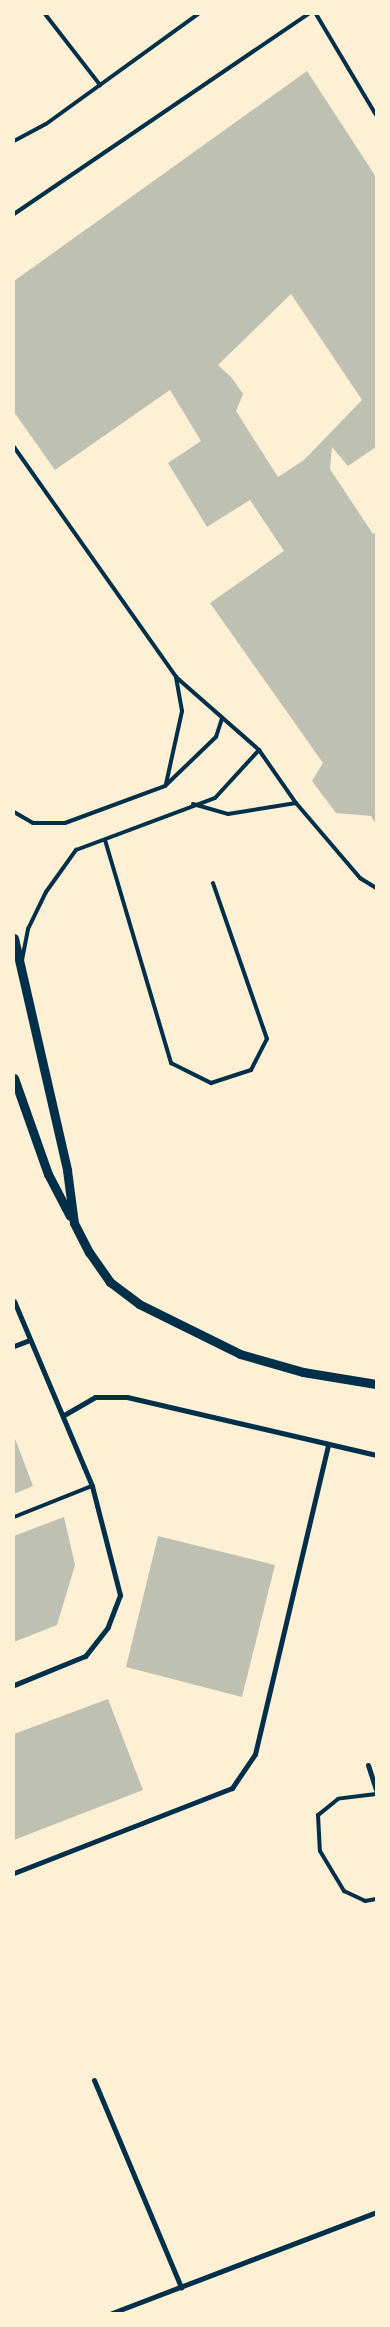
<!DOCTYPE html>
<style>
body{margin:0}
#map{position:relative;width:390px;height:2327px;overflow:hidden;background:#fdf0d5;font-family:"Noto Serif",serif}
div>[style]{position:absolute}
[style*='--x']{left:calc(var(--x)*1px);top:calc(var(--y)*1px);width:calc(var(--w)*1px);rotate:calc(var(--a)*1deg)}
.building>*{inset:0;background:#bec0b2}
.service>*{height:4px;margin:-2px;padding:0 2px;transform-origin:2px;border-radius:2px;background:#003049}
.minor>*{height:5px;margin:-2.5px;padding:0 2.5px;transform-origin:2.5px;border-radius:2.5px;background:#003049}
.tertiary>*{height:9px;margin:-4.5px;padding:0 4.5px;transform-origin:4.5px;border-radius:4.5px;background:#003049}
span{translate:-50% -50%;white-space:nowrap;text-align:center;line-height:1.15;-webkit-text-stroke:5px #fdf0d5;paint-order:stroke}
.frame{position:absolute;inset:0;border:15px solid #fdf0d5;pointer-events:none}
</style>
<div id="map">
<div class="building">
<i style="clip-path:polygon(evenodd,307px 71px,376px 177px,376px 447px,348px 466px,332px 447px,330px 469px,373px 534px,376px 532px,376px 824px,371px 816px,336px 813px,312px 781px,323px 763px,210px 603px,284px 551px,250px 500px,207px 527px,168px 463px,201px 441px,170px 390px,55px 470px,14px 412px,14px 281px,307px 71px,291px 294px,362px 400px,304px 460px,278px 477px,236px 411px,243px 394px,232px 378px,218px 365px,291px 294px)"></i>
<i style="clip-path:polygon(14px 1436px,33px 1486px,14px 1494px)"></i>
<i style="clip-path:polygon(64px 1517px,75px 1565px,57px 1625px,14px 1642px,14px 1536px)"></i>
<i style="clip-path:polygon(158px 1536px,275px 1565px,242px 1697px,126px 1667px)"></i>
<i style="clip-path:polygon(108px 1699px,143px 1790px,14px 1840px,14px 1734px)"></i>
</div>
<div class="service">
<i style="--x:45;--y:14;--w:90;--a:52.2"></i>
<i style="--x:316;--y:14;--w:117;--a:59.3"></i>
<i style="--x:14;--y:141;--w:36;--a:-28"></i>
<i style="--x:46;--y:124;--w:188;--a:-35.9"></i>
<i style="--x:14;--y:214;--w:356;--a:-34.2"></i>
<i style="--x:14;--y:447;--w:281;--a:54.8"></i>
<i style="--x:176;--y:677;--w:111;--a:41.3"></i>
<i style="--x:259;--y:750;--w:65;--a:55.1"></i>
<i style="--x:296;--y:803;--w:99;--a:49.5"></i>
<i style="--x:360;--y:878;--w:19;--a:32"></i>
<i style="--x:166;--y:784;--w:75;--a:-77.6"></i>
<i style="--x:182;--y:711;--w:35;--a:-100"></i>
<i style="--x:193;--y:804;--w:36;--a:16"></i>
<i style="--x:228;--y:814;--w:69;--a:-9.2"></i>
<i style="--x:14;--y:812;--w:22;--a:30"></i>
<i style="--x:33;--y:823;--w:32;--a:0"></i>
<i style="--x:65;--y:823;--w:107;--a:-20.3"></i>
<i style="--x:165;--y:786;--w:71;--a:-43.9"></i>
<i style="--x:216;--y:737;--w:20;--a:-72"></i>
<i style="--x:105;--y:840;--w:233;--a:73.5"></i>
<i style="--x:171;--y:1063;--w:45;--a:26.6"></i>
<i style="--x:211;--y:1083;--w:42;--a:-18"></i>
<i style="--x:251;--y:1070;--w:35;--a:-63"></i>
<i style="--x:267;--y:1039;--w:165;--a:-109.1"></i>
<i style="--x:22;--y:960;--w:32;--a:-79"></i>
<i style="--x:28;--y:929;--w:41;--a:-64.1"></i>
<i style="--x:46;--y:892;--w:52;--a:-54.5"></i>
<i style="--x:76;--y:850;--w:148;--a:-20.5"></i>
<i style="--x:215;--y:798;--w:65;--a:-47.5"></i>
<i style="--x:14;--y:1517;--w:84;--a:-21.7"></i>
<i style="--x:376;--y:1794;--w:38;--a:173"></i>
<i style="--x:338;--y:1799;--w:26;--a:141"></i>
<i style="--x:318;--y:1815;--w:36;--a:87"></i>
<i style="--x:320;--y:1851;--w:47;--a:59"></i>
<i style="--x:344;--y:1891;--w:23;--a:25"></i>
<i style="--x:365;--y:1901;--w:11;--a:-10"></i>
</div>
<div class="minor">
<i style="--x:14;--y:1301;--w:201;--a:67.1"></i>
<i style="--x:92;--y:1486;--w:113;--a:75.6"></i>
<i style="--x:120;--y:1595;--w:34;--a:111"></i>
<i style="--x:108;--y:1627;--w:37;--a:128"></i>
<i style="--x:85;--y:1656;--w:77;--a:157.8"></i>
<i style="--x:14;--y:1346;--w:17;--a:-21"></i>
<i style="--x:64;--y:1415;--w:36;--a:-30"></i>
<i style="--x:95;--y:1397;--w:32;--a:0"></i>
<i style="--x:127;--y:1397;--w:256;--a:13.1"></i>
<i style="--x:368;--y:1765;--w:26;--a:72"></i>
<i style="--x:14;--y:1873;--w:234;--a:-21.3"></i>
<i style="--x:232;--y:1788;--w:41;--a:-55.9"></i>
<i style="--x:255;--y:1754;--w:318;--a:-76.7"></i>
<i style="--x:94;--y:2080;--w:225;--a:67.2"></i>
<i style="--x:112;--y:2313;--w:283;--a:-20.9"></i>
</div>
<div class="tertiary">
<i style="--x:14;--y:938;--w:238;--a:77.1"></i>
<i style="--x:67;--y:1170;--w:53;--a:82.5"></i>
<i style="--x:74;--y:1223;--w:33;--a:63"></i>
<i style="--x:89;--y:1252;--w:37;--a:55"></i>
<i style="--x:110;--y:1282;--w:36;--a:37"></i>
<i style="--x:139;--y:1304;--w:113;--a:26.3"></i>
<i style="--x:240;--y:1354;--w:66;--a:15.9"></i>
<i style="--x:303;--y:1372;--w:74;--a:9.3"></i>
<i style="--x:14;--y:1078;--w:102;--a:70.5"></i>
<i style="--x:48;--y:1174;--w:47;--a:62.4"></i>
</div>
<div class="frame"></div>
</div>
